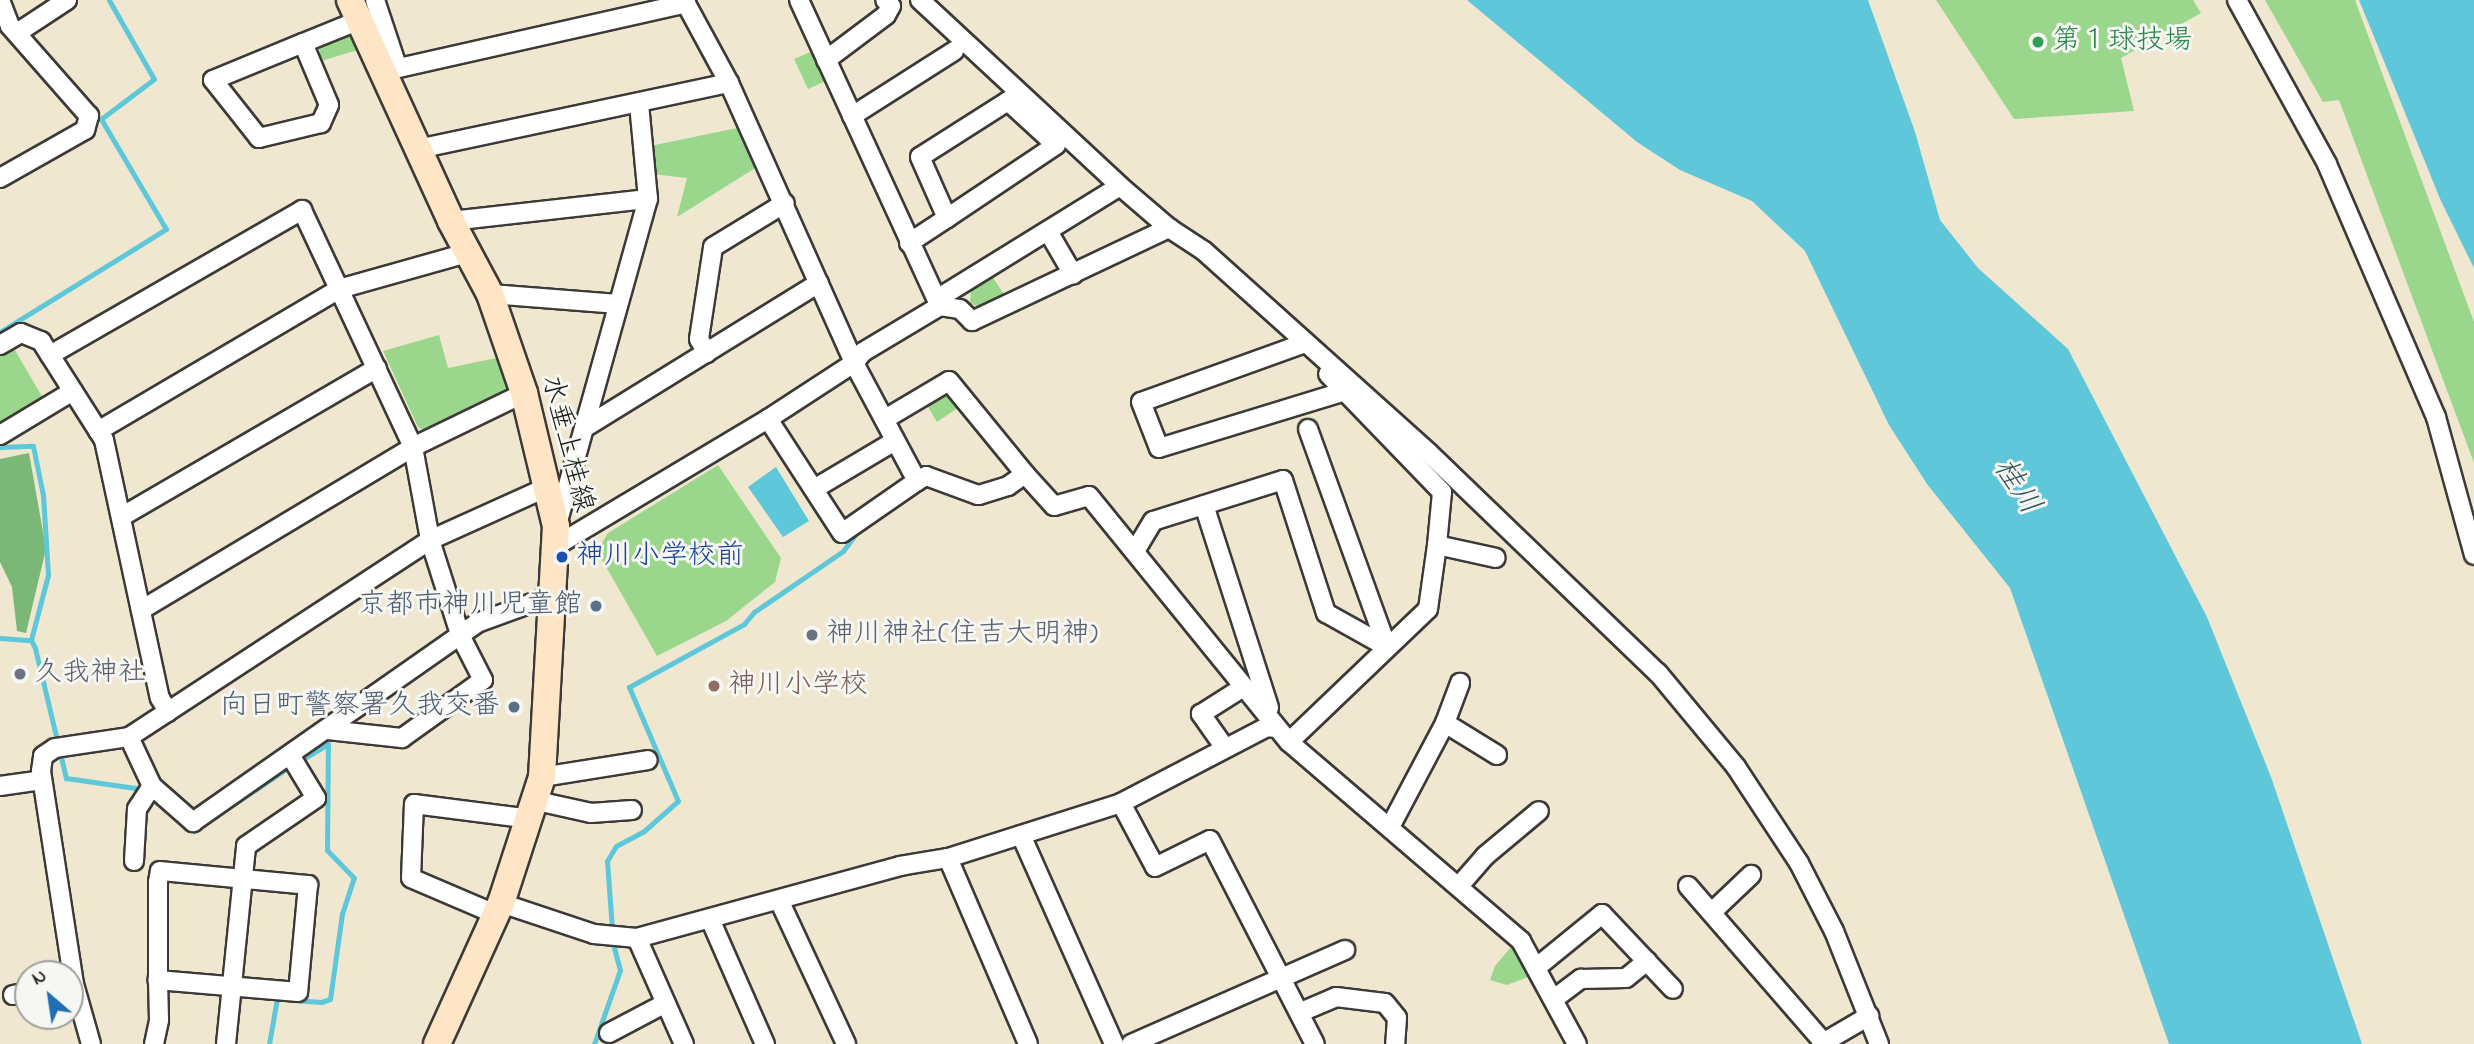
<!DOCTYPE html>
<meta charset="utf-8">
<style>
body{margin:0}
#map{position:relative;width:2474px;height:1044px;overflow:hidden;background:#efe7cf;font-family:"Indie Flower","Klee One",sans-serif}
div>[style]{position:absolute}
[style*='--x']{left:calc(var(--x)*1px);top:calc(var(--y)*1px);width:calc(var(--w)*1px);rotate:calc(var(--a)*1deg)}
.green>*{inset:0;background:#9ad78c}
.forest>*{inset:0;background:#7bb878}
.water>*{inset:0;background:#5ec7d9}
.stream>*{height:5px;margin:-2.5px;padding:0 2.5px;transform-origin:2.5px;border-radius:2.5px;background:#5ec7d9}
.roads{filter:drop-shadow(2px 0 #3c3a37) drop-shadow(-2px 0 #3c3a37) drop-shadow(0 2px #3c3a37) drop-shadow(0 -2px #3c3a37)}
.minor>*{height:18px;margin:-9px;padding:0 9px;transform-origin:9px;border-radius:9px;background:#fff}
.secondary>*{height:26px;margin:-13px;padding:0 13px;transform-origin:13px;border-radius:13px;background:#fee5c5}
.dots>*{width:19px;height:19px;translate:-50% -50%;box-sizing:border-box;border:4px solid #f6f6f2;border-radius:50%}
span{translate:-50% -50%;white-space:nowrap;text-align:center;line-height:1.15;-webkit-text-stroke:6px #f6f6f2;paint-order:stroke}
.leisure-label{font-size:28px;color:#27864d}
.left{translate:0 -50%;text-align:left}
.street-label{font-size:28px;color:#1c1c1c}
.transit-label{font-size:28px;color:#164399}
.service-label{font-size:28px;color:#4e5e75}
.right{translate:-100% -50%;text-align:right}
.worship-label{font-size:28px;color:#5b616d}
.education-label{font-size:28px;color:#785e54}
.water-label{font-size:30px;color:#33585e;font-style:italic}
.north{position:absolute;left:14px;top:960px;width:70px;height:70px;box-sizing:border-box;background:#f6f6f2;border:2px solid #9f9f9c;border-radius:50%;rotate:331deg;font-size:19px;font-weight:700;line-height:28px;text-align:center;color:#1c1c1c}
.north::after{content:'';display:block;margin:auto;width:24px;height:32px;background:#1f6fb2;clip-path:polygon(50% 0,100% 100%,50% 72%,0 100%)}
</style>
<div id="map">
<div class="green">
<i style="clip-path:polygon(1936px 0,2193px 0,2201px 13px,2121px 58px,2134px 111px,2014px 119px)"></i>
<i style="clip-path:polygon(2265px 0,2355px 0,2474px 322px,2474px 463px,2339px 100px,2323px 102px)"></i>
<i style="clip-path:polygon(344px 35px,358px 40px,361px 49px,318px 62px,320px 47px)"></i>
<i style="clip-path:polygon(815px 50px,828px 80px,808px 89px,794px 59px)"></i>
<i style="clip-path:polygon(742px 127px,760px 165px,677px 217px,687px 178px,653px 174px,650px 146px)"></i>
<i style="clip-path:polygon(992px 276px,1005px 296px,979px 307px,970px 303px,971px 289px)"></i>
<i style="clip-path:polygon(439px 335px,448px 368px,501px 357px,510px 383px,504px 395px,428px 433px,418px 427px,383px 351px)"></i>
<i style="clip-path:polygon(13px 347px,43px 398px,0 424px,0 354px)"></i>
<i style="clip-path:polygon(943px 392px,955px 395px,962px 405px,937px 422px,925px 402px)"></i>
<i style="clip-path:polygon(718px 465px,781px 558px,775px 582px,726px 621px,657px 656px,597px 551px,608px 533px)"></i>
<i style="clip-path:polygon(1511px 947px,1533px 975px,1507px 985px,1490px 980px,1495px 966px)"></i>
</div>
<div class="forest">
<i style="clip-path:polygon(29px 453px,46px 549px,26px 633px,17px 631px,12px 587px,0 562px,0 459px)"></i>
</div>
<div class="water">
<i style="clip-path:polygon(1467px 0,1868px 0,1915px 132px,1940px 220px,1978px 268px,2068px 349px,2207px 617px,2271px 777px,2362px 1044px,2169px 1044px,2010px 588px,1927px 484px,1889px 425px,1805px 251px,1752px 201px,1680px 170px,1637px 142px)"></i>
<i style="clip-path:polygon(2359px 0,2474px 0,2474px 268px,2441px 201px)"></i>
<i style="clip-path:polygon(776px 467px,809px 521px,783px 537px,748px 487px)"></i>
</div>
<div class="stream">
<i style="--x:0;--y:332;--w:195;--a:-31.8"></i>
<i style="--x:166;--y:229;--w:128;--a:-120.6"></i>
<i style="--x:101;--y:119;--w:66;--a:-37"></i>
<i style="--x:154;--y:79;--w:91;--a:-119.7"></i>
<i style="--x:0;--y:447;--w:33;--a:-2"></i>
<i style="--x:33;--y:446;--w:50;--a:78.5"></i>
<i style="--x:43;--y:495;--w:80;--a:86.4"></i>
<i style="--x:48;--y:575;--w:67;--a:104.7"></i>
<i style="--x:0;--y:638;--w:31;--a:4"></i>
<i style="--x:31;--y:640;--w:9;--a:63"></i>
<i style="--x:35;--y:648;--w:134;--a:76.6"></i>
<i style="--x:66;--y:778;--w:70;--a:8.2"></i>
<i style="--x:135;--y:788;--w:35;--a:33"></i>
<i style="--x:188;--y:826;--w:8;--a:40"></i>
<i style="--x:194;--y:831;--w:111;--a:-34"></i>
<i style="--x:612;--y:929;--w:68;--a:-94.2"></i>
<i style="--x:607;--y:861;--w:17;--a:-59"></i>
<i style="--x:616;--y:846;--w:32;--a:-28"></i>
<i style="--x:644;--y:831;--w:45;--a:-41.4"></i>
<i style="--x:678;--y:801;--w:124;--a:-113.3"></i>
<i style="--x:629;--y:687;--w:131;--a:-28.7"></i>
<i style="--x:744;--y:624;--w:16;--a:-50"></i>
<i style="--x:754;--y:612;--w:108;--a:-34.4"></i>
<i style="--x:843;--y:551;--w:25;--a:-53"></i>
<i style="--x:293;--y:1000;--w:28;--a:4"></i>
<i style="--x:321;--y:1002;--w:9;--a:-18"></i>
<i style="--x:330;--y:999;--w:86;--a:-82"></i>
<i style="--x:342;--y:914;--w:38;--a:-72"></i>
<i style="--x:354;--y:878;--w:39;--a:-134"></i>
<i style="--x:327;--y:850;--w:106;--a:-89.5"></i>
<i style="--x:328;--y:744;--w:31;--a:149"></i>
<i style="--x:269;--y:1044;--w:47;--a:-80.1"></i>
<i style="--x:277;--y:998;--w:6;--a:9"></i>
<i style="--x:594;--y:1044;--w:78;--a:-70.6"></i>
<i style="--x:620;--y:970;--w:24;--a:-105"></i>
</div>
<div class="roads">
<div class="minor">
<i style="--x:375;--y:0;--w:70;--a:71.6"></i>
<i style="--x:684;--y:0;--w:94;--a:61.5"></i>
<i style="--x:729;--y:83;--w:307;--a:65.9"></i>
<i style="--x:854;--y:363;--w:134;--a:61.9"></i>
<i style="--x:917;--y:481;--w:91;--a:145.3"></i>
<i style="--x:842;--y:533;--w:136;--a:-123"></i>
<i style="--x:799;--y:0;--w:337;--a:65.3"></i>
<i style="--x:920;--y:0;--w:273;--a:42.9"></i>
<i style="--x:1120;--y:186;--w:65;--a:40.6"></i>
<i style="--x:1169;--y:228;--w:42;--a:33.3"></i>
<i style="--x:1204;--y:251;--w:302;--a:41.9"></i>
<i style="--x:1429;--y:453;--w:318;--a:43.9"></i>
<i style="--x:1658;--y:673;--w:122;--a:50.3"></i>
<i style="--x:1736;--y:767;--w:115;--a:56.7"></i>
<i style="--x:1799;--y:863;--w:76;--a:62.8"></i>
<i style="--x:1834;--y:931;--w:122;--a:68.3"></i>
<i style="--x:2237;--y:0;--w:187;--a:61.2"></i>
<i style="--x:2327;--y:164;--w:275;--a:66.7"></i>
<i style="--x:2436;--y:417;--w:143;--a:74.6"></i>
<i style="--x:17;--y:33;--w:60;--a:-33.4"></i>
<i style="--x:303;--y:43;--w:67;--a:67.2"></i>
<i style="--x:329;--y:105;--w:20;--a:114"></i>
<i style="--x:321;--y:123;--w:64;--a:166.4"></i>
<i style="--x:259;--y:138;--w:74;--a:-128.4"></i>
<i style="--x:213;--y:80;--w:97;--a:-22.3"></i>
<i style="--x:303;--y:43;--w:61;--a:-22"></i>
<i style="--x:826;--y:60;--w:75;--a:-36.9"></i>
<i style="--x:886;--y:15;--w:10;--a:-61"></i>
<i style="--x:891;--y:6;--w:8;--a:-135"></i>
<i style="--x:381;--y:72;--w:313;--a:-12.7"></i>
<i style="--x:852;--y:116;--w:121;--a:-32.5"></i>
<i style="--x:418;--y:149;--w:318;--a:-12"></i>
<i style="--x:0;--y:178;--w:98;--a:-29.5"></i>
<i style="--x:85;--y:130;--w:15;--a:-74"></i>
<i style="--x:89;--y:116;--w:120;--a:-131.3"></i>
<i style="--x:10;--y:26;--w:28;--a:-111"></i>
<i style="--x:451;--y:221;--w:198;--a:-6.4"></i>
<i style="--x:1049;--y:233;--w:48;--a:59.7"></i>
<i style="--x:909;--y:243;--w:45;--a:-33.3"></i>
<i style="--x:947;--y:218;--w:131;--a:-33.8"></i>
<i style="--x:1056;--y:145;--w:65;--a:-137.5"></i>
<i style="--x:1008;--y:101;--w:104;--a:147.5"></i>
<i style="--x:920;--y:157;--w:67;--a:66.1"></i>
<i style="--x:490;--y:294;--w:126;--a:4.5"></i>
<i style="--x:937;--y:299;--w:215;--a:-31.7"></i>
<i style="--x:1305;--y:343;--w:174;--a:160.2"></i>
<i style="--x:1141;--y:402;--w:49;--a:68.6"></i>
<i style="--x:1159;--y:448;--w:191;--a:-17"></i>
<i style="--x:0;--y:345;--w:24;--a:-30"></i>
<i style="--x:21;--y:333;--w:22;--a:22"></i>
<i style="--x:41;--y:341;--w:117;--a:57.5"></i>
<i style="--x:104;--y:440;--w:264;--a:77.8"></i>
<i style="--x:160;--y:698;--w:16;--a:60"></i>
<i style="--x:707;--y:353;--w:16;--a:-120"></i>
<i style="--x:699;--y:339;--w:93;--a:-81.3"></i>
<i style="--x:713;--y:247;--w:84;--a:-31.4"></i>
<i style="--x:50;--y:355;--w:291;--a:-29.9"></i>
<i style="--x:302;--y:210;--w:262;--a:64.9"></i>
<i style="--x:413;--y:447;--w:95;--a:79.6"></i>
<i style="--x:430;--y:540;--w:102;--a:72.3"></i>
<i style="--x:461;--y:637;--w:48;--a:62.9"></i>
<i style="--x:483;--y:680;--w:100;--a:144.4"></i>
<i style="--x:402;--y:738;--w:75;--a:-173.9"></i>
<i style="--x:885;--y:419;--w:74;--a:-30.7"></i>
<i style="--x:949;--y:381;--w:120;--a:50.7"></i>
<i style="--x:1025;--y:474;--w:21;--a:145"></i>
<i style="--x:1008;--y:486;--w:31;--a:163"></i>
<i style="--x:978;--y:495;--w:55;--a:-159.9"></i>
<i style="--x:926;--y:476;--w:10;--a:151"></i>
<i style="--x:584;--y:428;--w:276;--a:-31.7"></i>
<i style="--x:1308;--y:429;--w:232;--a:70.1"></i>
<i style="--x:98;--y:431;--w:280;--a:-30.5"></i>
<i style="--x:339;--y:289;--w:133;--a:-15.7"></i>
<i style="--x:0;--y:435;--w:85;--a:-31.1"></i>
<i style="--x:1025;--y:474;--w:43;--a:47.8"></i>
<i style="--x:1054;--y:506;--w:36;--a:-16"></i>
<i style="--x:1089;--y:496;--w:317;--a:50.9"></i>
<i style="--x:1289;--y:742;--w:306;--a:40.6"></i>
<i style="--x:1521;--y:941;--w:117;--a:61.5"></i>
<i style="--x:814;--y:489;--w:94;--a:-30.7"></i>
<i style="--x:1204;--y:505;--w:213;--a:72.2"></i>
<i style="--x:121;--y:517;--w:296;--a:-30.2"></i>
<i style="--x:558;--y:521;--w:334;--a:-74.4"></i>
<i style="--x:648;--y:199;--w:95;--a:-95.4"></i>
<i style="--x:1437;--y:545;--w:60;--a:12.4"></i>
<i style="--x:554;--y:547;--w:249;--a:-30.9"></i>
<i style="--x:768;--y:419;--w:103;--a:-33.1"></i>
<i style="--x:854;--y:363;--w:14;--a:-51"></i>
<i style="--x:863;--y:352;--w:90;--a:-30.9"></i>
<i style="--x:940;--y:306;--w:20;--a:9"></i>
<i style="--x:960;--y:309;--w:17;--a:45"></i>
<i style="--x:972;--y:321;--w:218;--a:-25.3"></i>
<i style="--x:1135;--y:551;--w:35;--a:-59"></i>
<i style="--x:1153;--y:521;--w:136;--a:-17.5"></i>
<i style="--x:1283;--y:480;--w:140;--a:72.1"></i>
<i style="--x:1326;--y:613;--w:70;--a:29.1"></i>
<i style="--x:141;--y:610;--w:317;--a:-30.9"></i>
<i style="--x:413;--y:447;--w:123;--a:-25.9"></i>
<i style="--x:1445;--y:723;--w:61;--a:31.6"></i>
<i style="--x:129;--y:737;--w:54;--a:64.9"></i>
<i style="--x:152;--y:786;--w:55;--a:41.3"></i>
<i style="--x:193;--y:822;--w:347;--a:-35"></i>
<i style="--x:477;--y:623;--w:82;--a:-20"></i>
<i style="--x:1289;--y:742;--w:192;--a:-43.7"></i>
<i style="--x:1428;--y:609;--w:65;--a:-82"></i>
<i style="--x:1437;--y:545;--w:53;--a:-84.6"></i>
<i style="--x:1442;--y:492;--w:164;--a:-134"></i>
<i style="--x:1225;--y:748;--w:42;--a:-125.2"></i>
<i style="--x:1201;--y:714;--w:49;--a:-32.4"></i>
<i style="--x:542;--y:777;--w:107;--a:-9.1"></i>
<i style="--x:0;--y:786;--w:42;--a:-8.1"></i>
<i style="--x:537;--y:801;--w:55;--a:12.5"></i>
<i style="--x:591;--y:813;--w:41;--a:-4.2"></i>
<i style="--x:1121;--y:803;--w:72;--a:62"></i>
<i style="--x:1155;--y:867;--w:61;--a:-26.1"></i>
<i style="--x:1210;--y:840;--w:229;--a:62.8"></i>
<i style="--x:1390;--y:827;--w:118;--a:-62.1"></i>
<i style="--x:1445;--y:723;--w:43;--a:-69.4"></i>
<i style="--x:1021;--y:835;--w:229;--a:66"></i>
<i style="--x:948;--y:858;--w:202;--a:66.7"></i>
<i style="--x:134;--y:861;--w:52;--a:-86.7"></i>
<i style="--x:137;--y:809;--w:27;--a:-57"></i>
<i style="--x:1459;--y:886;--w:40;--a:-49"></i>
<i style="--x:1485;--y:856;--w:70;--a:-39.8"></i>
<i style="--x:1688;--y:886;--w:209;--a:49.1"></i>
<i style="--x:779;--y:900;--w:159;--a:65"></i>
<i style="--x:501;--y:903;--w:98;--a:18.4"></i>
<i style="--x:594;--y:934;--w:43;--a:5.3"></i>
<i style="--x:637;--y:938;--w:273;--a:-15.3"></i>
<i style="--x:900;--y:866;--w:49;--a:-9.5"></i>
<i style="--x:948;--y:858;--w:182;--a:-17.6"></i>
<i style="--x:1121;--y:803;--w:165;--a:-27.5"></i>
<i style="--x:1267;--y:727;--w:9;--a:6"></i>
<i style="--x:1712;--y:912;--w:54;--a:-43.5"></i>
<i style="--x:495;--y:914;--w:91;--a:-156.8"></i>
<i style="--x:411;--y:878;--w:74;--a:-87.7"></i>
<i style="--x:414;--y:804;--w:118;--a:7.3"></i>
<i style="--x:710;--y:919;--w:137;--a:66.3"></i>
<i style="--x:637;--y:938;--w:116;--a:66.1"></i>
<i style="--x:1537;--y:967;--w:84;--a:-39.2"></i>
<i style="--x:1602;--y:914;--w:103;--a:46.6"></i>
<i style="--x:13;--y:995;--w:15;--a:-11"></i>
<i style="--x:1554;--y:999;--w:34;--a:-37"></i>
<i style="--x:1581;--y:979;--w:45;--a:-1.3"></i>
<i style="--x:1626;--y:978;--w:27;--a:-39"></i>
<i style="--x:1301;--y:1012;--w:38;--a:-23"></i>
<i style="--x:1336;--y:997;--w:49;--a:7"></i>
<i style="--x:1385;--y:1003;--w:19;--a:51"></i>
<i style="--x:1397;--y:1018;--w:26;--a:94"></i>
<i style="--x:609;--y:1033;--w:64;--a:-27.8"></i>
<i style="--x:91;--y:1044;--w:62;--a:-105.8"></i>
<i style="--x:74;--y:984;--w:216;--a:-98.8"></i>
<i style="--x:41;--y:771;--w:15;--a:-82"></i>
<i style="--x:43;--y:756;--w:14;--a:-34"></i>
<i style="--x:55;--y:748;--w:75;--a:-8.5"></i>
<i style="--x:129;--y:737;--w:360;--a:-33.2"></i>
<i style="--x:430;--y:540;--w:126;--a:-24.3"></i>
<i style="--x:154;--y:1044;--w:25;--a:-78"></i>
<i style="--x:159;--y:1020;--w:40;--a:-91.4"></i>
<i style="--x:158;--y:980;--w:98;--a:-90"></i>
<i style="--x:158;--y:882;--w:11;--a:-80"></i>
<i style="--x:160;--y:871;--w:149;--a:5.4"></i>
<i style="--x:308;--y:885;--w:107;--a:95.3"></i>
<i style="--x:298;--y:992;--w:141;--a:-175.1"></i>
<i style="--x:226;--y:1044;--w:199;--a:-84.2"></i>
<i style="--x:246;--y:846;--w:85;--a:-34.4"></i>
<i style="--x:316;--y:798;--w:50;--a:-121.2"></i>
<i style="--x:1131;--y:1044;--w:234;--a:-23.7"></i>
<i style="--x:1821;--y:1044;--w:56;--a:-30.3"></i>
</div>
<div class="secondary">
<i style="--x:350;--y:0;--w:243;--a:65.4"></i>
<i style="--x:451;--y:221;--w:83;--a:61.9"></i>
<i style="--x:490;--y:294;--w:105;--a:71"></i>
<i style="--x:524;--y:393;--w:137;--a:76.5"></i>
<i style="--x:556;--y:526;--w:251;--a:93.2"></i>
<i style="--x:542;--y:777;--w:133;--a:108"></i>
<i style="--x:501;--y:903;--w:155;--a:114.4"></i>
</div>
</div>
<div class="dots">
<i style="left:2038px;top:42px;background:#2e9e5b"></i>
<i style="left:562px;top:557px;background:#1a4fb4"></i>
<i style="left:596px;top:606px;background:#5c6f8a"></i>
<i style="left:812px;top:635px;background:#6b7280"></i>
<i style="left:20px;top:674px;background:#6b7280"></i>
<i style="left:714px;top:686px;background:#8d6e63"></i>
<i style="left:514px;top:707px;background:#5c6f8a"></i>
</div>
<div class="leisure-label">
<span class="left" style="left:2052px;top:42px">第１球技場</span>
</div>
<div class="street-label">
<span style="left:566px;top:444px;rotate:76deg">水垂上桂線</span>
</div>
<div class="transit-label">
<span class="left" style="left:576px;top:557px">神川小学校前</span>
</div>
<div class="service-label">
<span class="right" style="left:582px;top:606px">京都市神川児童館</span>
<span class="right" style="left:500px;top:707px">向日町警察署久我交番</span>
</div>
<div class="worship-label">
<span class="left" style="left:826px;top:635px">神川神社(住吉大明神)</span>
<span class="left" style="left:34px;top:674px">久我神社</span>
</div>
<div class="education-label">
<span class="left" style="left:728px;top:686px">神川小学校</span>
</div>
<div class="water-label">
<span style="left:2016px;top:487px;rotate:57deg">桂川</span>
</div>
<div class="north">N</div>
</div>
